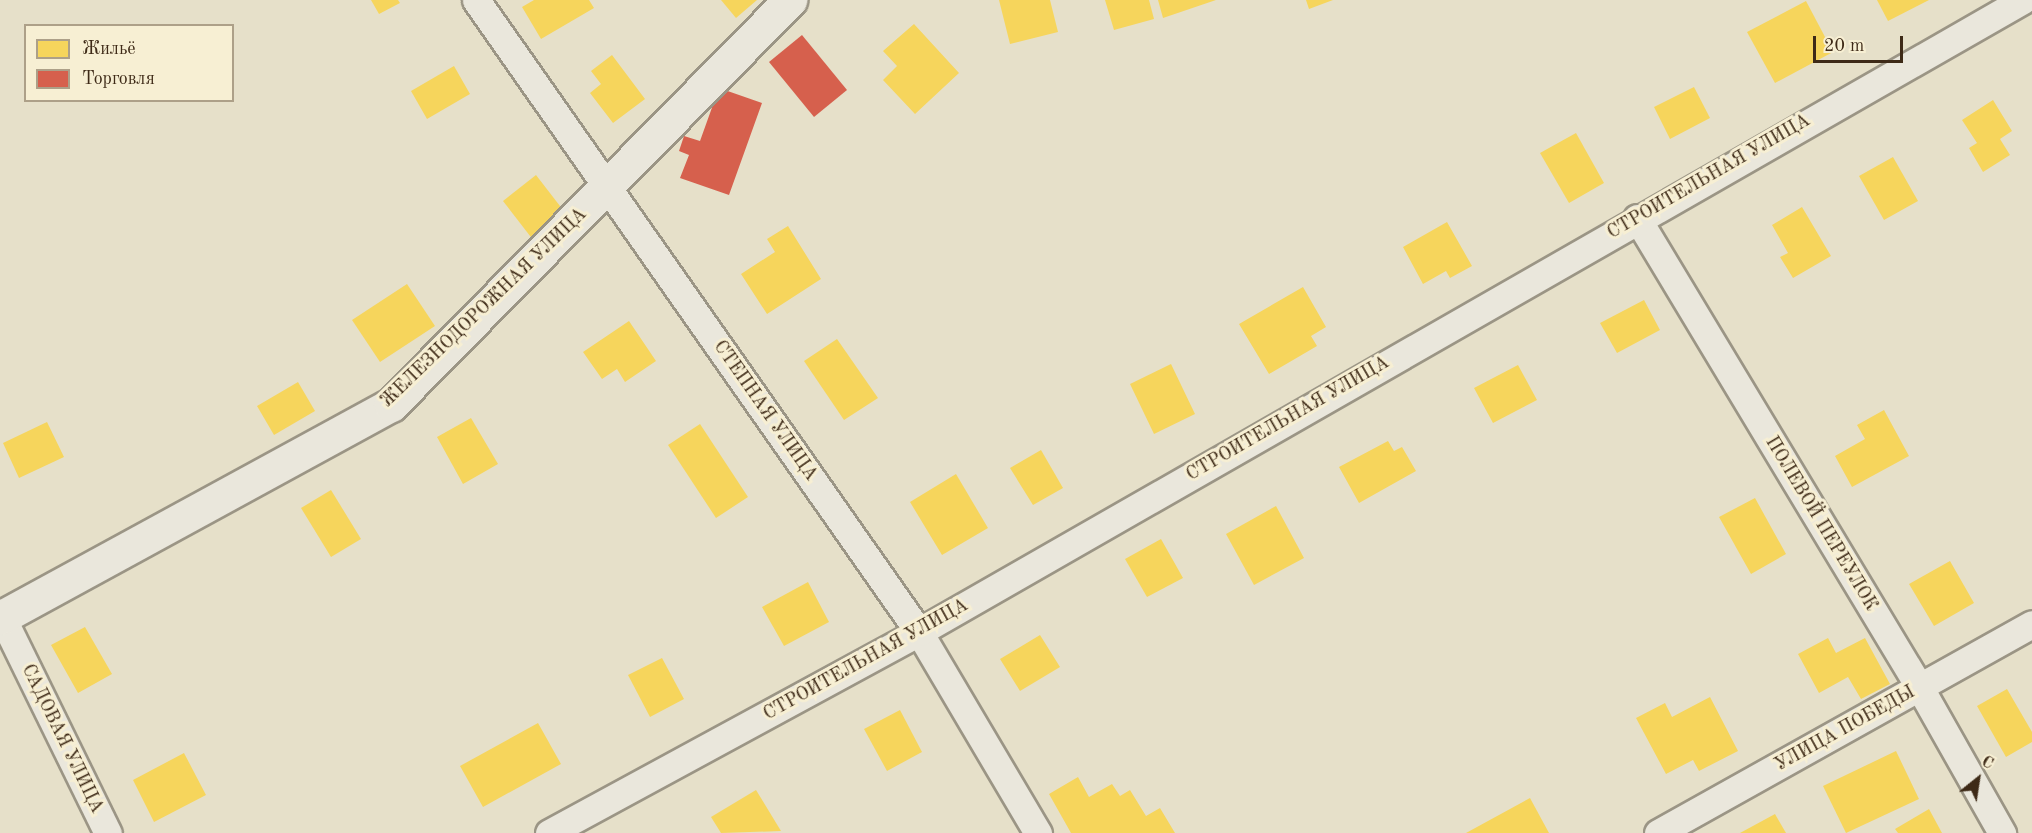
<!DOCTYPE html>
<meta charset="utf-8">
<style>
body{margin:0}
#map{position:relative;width:2032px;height:833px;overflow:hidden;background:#e6e0c9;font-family:"Old Standard TT",serif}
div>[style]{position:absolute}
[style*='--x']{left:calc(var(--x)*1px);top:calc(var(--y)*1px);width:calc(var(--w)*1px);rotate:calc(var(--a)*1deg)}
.homes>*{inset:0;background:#f6d55c}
.shops>*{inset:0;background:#d6604d}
.roads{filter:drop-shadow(2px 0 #9b9585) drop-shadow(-2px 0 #9b9585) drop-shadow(0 2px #9b9585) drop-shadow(0 -2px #9b9585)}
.minor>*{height:27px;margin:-13.5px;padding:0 13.5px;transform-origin:13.5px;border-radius:13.5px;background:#eae7dc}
.tertiary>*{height:33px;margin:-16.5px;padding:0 16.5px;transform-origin:16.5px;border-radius:16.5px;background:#eae7dc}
span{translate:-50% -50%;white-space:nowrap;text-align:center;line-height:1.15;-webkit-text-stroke:6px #f7efd3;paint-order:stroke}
.street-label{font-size:18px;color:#3e2a17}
.legend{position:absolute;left:24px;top:24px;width:210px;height:78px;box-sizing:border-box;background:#f7efd3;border:2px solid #ada088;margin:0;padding:8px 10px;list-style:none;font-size:18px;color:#3e2a17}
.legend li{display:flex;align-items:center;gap:12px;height:30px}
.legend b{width:30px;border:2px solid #ada088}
.north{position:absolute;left:1948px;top:749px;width:60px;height:60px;-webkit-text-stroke:4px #f7efd3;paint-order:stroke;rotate:30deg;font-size:16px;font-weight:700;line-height:24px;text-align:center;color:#3e2a17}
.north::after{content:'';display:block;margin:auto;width:21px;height:27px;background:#3e2a17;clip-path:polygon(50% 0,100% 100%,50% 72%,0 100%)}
.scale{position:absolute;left:1813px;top:36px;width:90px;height:27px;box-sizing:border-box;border:3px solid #3e2a17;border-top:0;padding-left:8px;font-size:18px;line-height:21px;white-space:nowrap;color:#3e2a17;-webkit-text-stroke:4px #f7efd3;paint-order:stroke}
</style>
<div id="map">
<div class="homes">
<i style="clip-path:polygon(371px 0,398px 0,400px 3px,379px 14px)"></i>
<i style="clip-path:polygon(534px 0,589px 0,594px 8px,541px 39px,522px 7px)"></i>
<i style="clip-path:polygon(721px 0,757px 0,736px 18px)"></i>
<i style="clip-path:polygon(999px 0,1050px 0,1058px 32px,1010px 44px)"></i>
<i style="clip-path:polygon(1105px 0,1149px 0,1154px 19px,1114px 30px)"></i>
<i style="clip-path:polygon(1158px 0,1216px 0,1163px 18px)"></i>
<i style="clip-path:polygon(1306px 0,1333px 0,1309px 9px)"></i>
<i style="clip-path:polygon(1877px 0,1929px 0,1888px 21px)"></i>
<i style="clip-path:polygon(1806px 1px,1833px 52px,1775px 83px,1747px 32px)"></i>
<i style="clip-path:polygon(914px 24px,959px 73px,915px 114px,883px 80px,897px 66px,883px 51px)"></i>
<i style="clip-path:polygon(612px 55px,645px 99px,613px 123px,590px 93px,601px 84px,591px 71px)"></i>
<i style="clip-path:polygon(454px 66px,470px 94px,427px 119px,411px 91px)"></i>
<i style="clip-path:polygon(1694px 87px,1710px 118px,1670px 139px,1654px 107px)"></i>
<i style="clip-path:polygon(1993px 100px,2012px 131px,2000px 139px,2010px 155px,1983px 172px,1969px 148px,1977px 143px,1962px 120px)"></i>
<i style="clip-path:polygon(1576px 133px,1604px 183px,1569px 203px,1540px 153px)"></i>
<i style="clip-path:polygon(1893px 157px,1918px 201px,1884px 220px,1859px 176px)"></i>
<i style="clip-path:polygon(536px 175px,570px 219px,537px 245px,503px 201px)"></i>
<i style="clip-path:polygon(1802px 207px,1831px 256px,1793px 278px,1780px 257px,1788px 253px,1772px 225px)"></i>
<i style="clip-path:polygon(1447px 222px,1472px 266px,1450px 278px,1446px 271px,1423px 284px,1403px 247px)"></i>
<i style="clip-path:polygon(788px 226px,821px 279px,767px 314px,741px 274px,775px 252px,767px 239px)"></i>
<i style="clip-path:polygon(407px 284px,435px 326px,380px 362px,352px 320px)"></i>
<i style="clip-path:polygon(1303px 287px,1326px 327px,1311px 336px,1317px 346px,1269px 374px,1239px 324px)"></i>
<i style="clip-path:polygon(1644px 300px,1660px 330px,1617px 353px,1600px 323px)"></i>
<i style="clip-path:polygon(629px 321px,656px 361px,625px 382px,617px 369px,602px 379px,583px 352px)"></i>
<i style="clip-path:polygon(837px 339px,878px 398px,844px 420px,804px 361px)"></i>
<i style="clip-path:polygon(1171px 364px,1195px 414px,1154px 434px,1130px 384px)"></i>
<i style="clip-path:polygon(1518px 365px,1537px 400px,1493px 423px,1474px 388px)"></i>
<i style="clip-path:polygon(298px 382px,315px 411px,274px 435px,257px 406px)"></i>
<i style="clip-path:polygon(1884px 410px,1909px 456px,1852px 487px,1835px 456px,1865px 439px,1857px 425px)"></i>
<i style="clip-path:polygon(471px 418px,498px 464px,463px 484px,437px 437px)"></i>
<i style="clip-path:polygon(47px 422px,64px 457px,19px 478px,3px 443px)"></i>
<i style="clip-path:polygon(700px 424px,748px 497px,716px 518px,668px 445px)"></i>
<i style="clip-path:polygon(1388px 441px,1394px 451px,1402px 447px,1416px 471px,1359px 503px,1339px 467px)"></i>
<i style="clip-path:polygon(1041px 450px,1063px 488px,1033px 505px,1010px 468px)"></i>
<i style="clip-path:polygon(956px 474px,988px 528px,942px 555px,910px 502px)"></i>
<i style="clip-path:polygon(331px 490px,361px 539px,331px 557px,301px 508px)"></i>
<i style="clip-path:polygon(1755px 498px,1786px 554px,1751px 574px,1719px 517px)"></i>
<i style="clip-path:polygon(1276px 506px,1304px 558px,1254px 585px,1226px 534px)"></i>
<i style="clip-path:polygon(1161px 539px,1183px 578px,1147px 597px,1125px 559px)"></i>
<i style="clip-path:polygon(1950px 561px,1974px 603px,1934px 626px,1909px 584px)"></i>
<i style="clip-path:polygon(808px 582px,829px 622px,784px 646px,762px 607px)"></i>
<i style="clip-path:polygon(85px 627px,112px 674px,78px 693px,51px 645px)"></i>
<i style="clip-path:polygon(1040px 635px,1060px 667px,1020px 691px,1000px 659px)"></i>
<i style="clip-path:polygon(1828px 638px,1836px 653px,1865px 638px,1890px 684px,1861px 699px,1848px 677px,1819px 693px,1798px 654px)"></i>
<i style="clip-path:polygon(662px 658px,684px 699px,650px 717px,628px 675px)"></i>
<i style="clip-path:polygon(2007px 689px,2032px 732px,2032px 742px,2006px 757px,1977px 706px)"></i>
<i style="clip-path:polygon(1710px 697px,1738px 751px,1699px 771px,1693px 760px,1666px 774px,1636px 718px,1665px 703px,1672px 717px)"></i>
<i style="clip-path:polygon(900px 710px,922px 752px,887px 771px,864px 729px)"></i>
<i style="clip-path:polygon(538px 723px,561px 764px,483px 807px,460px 766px)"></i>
<i style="clip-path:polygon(1896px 751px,1919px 799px,1846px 833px,1823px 786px)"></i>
<i style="clip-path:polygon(184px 753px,206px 795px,154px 822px,133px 780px)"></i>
<i style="clip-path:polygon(1078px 777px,1089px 797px,1112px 784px,1120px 796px,1130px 790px,1146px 816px,1160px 808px,1175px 833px,1071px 833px,1049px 794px)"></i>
<i style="clip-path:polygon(756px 790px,781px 831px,721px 833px,711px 817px)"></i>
<i style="clip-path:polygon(1530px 798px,1549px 833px,1466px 833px)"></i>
<i style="clip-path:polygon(1929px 809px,1942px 833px,1898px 833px,1895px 829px)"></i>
<i style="clip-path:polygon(1775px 814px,1786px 833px,1740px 833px)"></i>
</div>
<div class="shops">
<i style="clip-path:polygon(802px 35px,847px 90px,814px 117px,769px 62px)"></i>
<i style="clip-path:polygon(719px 88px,762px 103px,729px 195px,680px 178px,689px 155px,679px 151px,684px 136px,700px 141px)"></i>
</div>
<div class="roads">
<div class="minor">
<i style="--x:476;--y:0;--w:772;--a:54.97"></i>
<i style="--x:919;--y:632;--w:234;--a:59.4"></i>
<i style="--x:1637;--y:218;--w:549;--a:58.95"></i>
<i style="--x:1920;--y:688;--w:167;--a:60.5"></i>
<i style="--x:0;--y:613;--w:245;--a:63.9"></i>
<i style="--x:549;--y:833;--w:421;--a:-28.5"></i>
<i style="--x:919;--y:632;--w:1272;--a:-29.79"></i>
<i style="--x:1658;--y:833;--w:428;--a:-29.2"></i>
</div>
<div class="tertiary">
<i style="--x:0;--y:618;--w:445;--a:-28.6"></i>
<i style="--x:391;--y:405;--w:569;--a:-45.43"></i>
</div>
</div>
<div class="street-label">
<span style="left:1709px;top:177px;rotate:-30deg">СТРОИТЕЛЬНАЯ УЛИЦА</span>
<span style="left:484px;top:308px;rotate:-44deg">ЖЕЛЕЗНОДОРОЖНАЯ УЛИЦА</span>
<span style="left:765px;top:411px;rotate:55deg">СТЕПНАЯ УЛИЦА</span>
<span style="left:1288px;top:419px;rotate:-30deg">СТРОИТЕЛЬНАЯ УЛИЦА</span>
<span style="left:1821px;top:524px;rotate:59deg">ПОЛЕВОЙ ПЕРЕУЛОК</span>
<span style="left:866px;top:660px;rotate:-29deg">СТРОИТЕЛЬНАЯ УЛИЦА</span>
<span style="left:1845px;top:729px;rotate:-29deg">УЛИЦА ПОБЕДЫ</span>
<span style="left:62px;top:739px;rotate:64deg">САДОВАЯ УЛИЦА</span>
</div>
<ul class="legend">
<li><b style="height:16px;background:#f6d55c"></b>Жильё</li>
<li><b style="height:16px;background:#d6604d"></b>Торговля</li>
</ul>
<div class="north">С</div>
<div class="scale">20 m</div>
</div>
